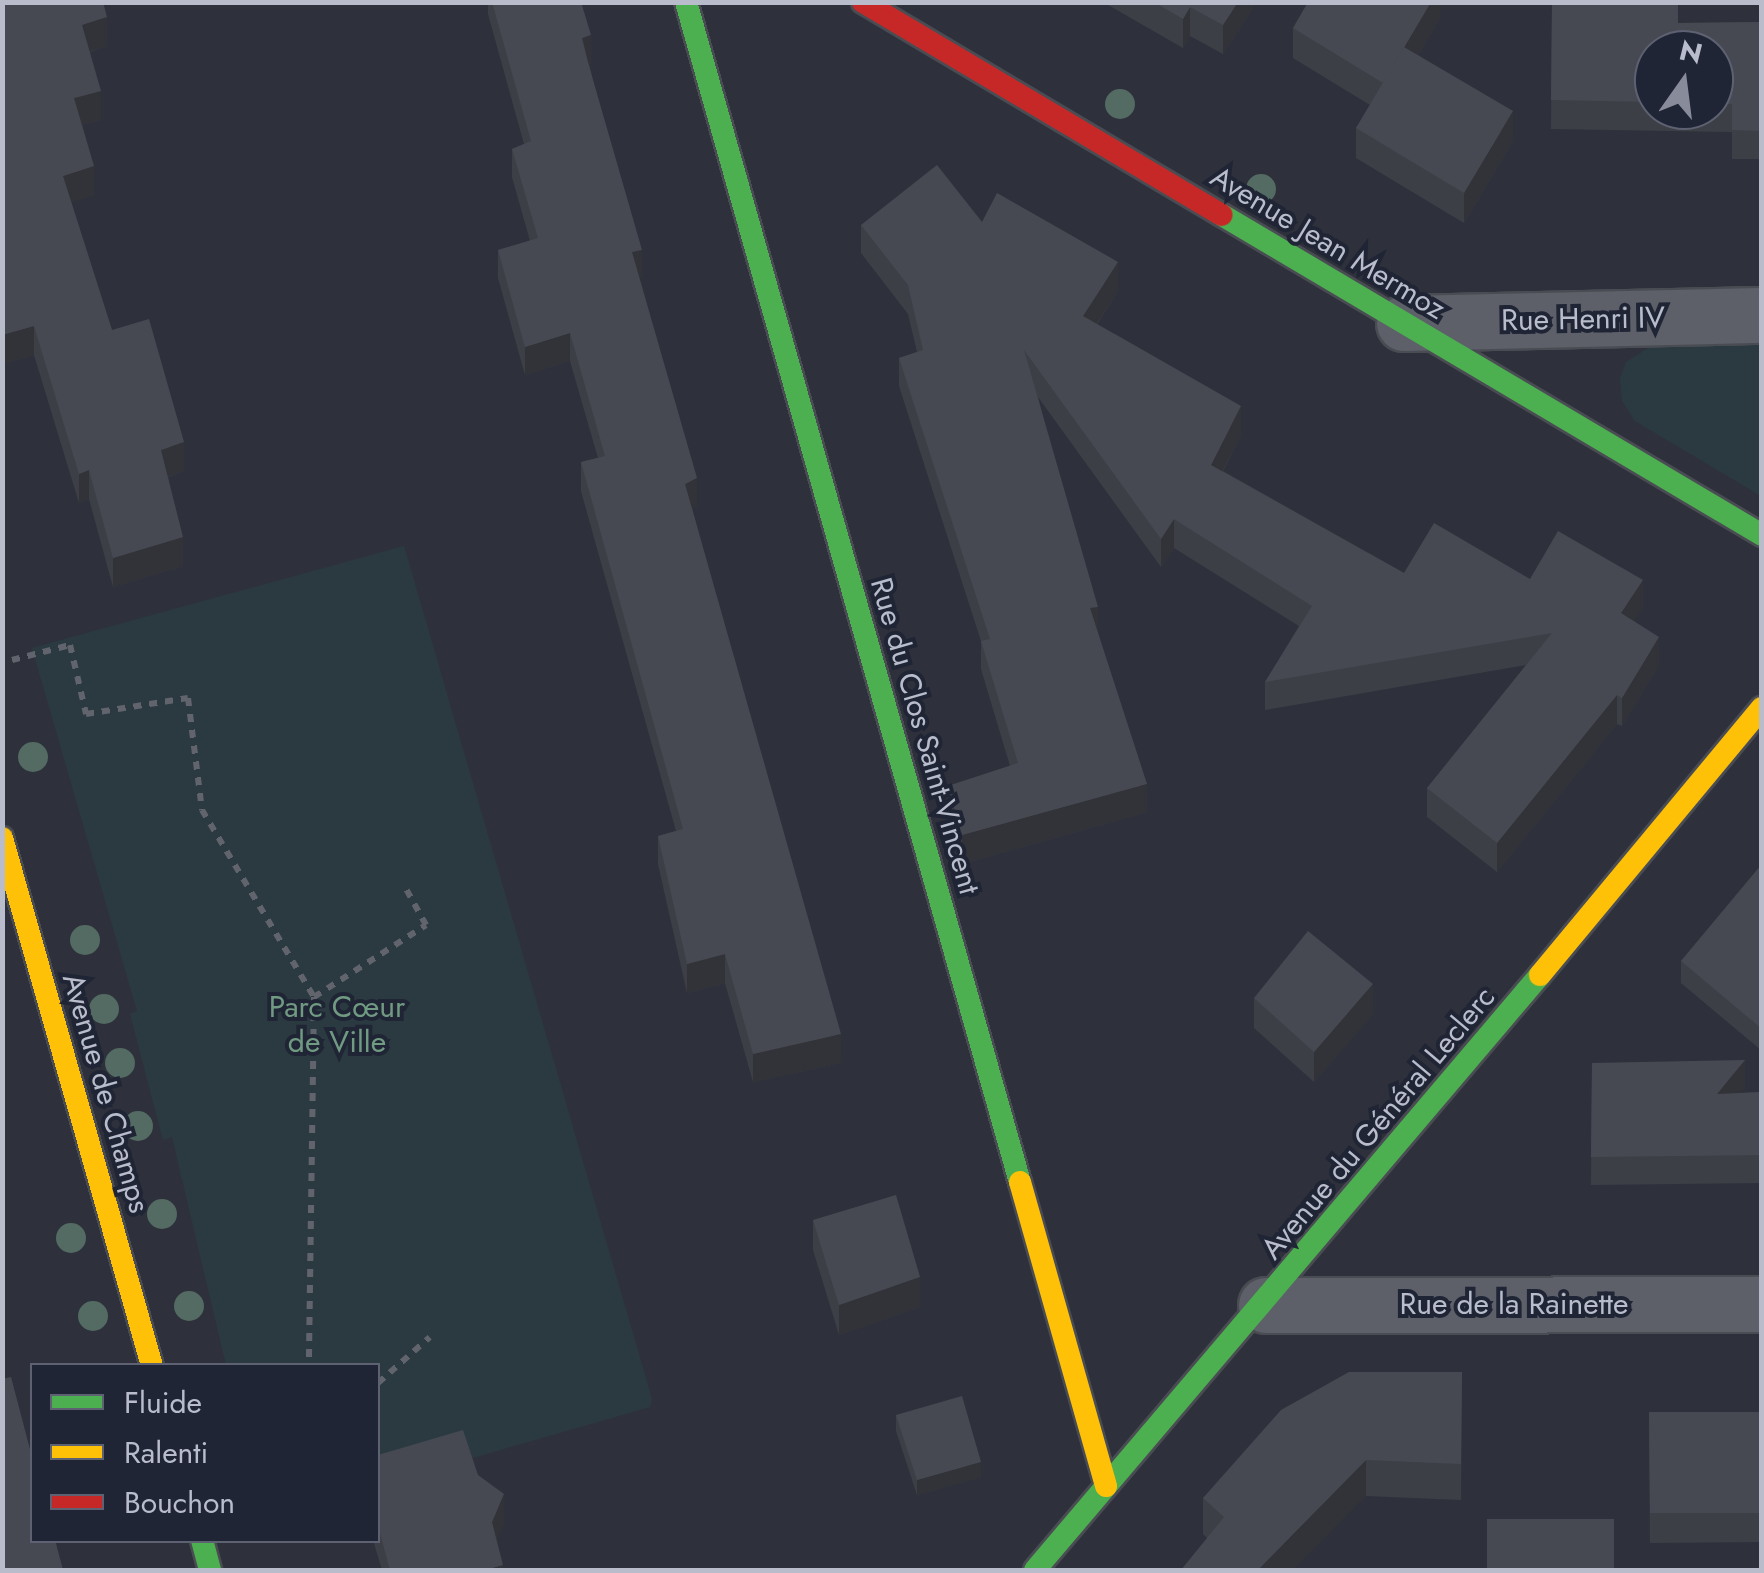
<!DOCTYPE html>
<meta charset="utf-8">
<style>
body{margin:0}
#map{position:relative;width:1764px;height:1573px;overflow:hidden;background:#2e313b;font-family:Jost,sans-serif}
div>[style]{position:absolute}
[style*='--x']{left:calc(var(--x)*1px);top:calc(var(--y)*1px);width:calc(var(--w)*1px);rotate:calc(var(--a)*1deg)}
.green>*{inset:0;background:#2b3a41}
.path>*{height:6px;margin-top:-3px;transform-origin:0;background:repeating-linear-gradient(90deg,#61646c 0 8px,transparent 0 16px)}
.roads{filter:drop-shadow(2px 0 #4a4c53) drop-shadow(-2px 0 #4a4c53) drop-shadow(0 2px #4a4c53) drop-shadow(0 -2px #4a4c53)}
.street>*{height:55px;margin:-27.5px;padding:0 27.5px;transform-origin:27.5px;border-radius:27.5px;background:#5d6069}
.fast>*{height:22px;margin:-11px;padding:0 11px;transform-origin:11px;border-radius:11px;background:#4caf50}
.slow>*{height:22px;margin:-11px;padding:0 11px;transform-origin:11px;border-radius:11px;background:#ffc107}
.jam>*{height:22px;margin:-11px;padding:0 11px;transform-origin:11px;border-radius:11px;background:#c62828}
.trees>*{width:30px;height:30px;margin:-15px;border-radius:50%;background:#536b62}
.wall>*{inset:0;background:#3d3f47}
.shaded-wall>*{inset:0;background:#323339}
.building>*{inset:0;background:#474952}
span{translate:-50% -50%;white-space:nowrap;text-align:center;line-height:1.15;-webkit-text-stroke:8px #202536;paint-order:stroke}
.street-label{font-size:30px;color:#b8bccb}
.park-label{font-size:30px;color:#719a82}
.frame{position:absolute;inset:0;border:5px solid #b8bccb;pointer-events:none}
.legend{position:absolute;left:30px;top:1363px;width:350px;height:180px;box-sizing:border-box;background:#202536;border:2px solid #5d6172;margin:0;padding:12px 18px;list-style:none;font-size:30px;color:#b8bccb}
.legend li{display:flex;align-items:center;gap:20px;height:50px}
.legend b{width:50px;border:2px solid #5d6172}
.north{position:absolute;left:1634px;top:30px;width:100px;height:100px;box-sizing:border-box;background:#202536;border:2px solid #5d6172;border-radius:50%;rotate:14deg;font-size:28px;font-weight:700;line-height:40px;text-align:center;color:#b8bccb}
.north::after{content:'';display:block;margin:auto;width:35px;height:45px;background:#888b99;clip-path:polygon(50% 0,100% 100%,50% 72%,0 100%)}
</style>
<div id="map">
<div class="green">
<i style="clip-path:polygon(1661px 340px,1761px 340px,1761px 496px,1635px 421px,1622px 401px,1620px 379px,1626px 362px)"></i>
<i style="clip-path:polygon(404px 546px,652px 1399px,650px 1407px,378px 1485px,378px 1366px,226px 1365px,172px 1137px,163px 1140px,130px 1014px,137px 1011px,32px 648px)"></i>
</div>
<div class="path">
<i style="--x:12;--y:660;--w:60;--a:-14.5"></i>
<i style="--x:70;--y:645;--w:71;--a:76.9"></i>
<i style="--x:86;--y:714;--w:103;--a:-8.9"></i>
<i style="--x:188;--y:698;--w:113;--a:82.9"></i>
<i style="--x:202;--y:810;--w:218;--a:59.1"></i>
<i style="--x:314;--y:997;--w:369;--a:90.8"></i>
<i style="--x:314;--y:997;--w:133;--a:-32.7"></i>
<i style="--x:426;--y:925;--w:43;--a:-118.9"></i>
<i style="--x:378;--y:1383;--w:69;--a:-41.5"></i>
</div>
<div class="roads">
<div class="street">
<i style="--x:1404;--y:323;--w:358;--a:-1.3"></i>
<i style="--x:1266;--y:1305;--w:496;--a:-0.1"></i>
</div>
<div class="fast">
<i style="--x:686;--y:2;--w:1226;--a:74.2"></i>
<i style="--x:1222;--y:215;--w:628;--a:30.65"></i>
<i style="--x:202;--y:1540;--w:31;--a:75"></i>
<i style="--x:1035;--y:1570;--w:780;--a:-49.68"></i>
</div>
<div class="slow">
<i style="--x:2;--y:838;--w:549;--a:74.14"></i>
<i style="--x:1540;--y:975;--w:347;--a:-50.3"></i>
<i style="--x:1020;--y:1182;--w:316;--a:74.2"></i>
</div>
<div class="jam">
<i style="--x:863;--y:2;--w:417;--a:30.7"></i>
</div>
</div>
<div class="trees">
<i style="left:1120px;top:104px"></i>
<i style="left:1261px;top:189px"></i>
<i style="left:33px;top:757px"></i>
<i style="left:85px;top:940px"></i>
<i style="left:104px;top:1009px"></i>
<i style="left:120px;top:1063px"></i>
<i style="left:138px;top:1126px"></i>
<i style="left:162px;top:1214px"></i>
<i style="left:71px;top:1238px"></i>
<i style="left:189px;top:1306px"></i>
<i style="left:93px;top:1316px"></i>
</div>
<div class="wall">
<i style="clip-path:polygon(2px 2px,107px 46px,90px 52px,101px 120px,82px 125px,94px 195px,71px 202px,112px 330px,184px 471px,168px 477px,183px 566px,113px 587px,89px 499px,79px 503px,34px 355px,2px 364px)"></i>
<i style="clip-path:polygon(488px 2px,581px 2px,591px 63px,589px 64px,642px 278px,639px 278px,697px 506px,692px 508px,841px 1063px,753px 1082px,725px 983px,687px 993px,658px 864px,658px 836px,676px 831px,581px 491px,581px 462px,598px 458px,570px 361px,525px 375px,498px 278px,498px 250px,530px 241px,512px 177px,512px 149px,524px 144px,488px 14px)"></i>
<i style="clip-path:polygon(1103px 2px,1257px 2px,1223px 54px,1190px 36px,1183px 48px)"></i>
<i style="clip-path:polygon(1440px 2px,1440px 18px,1418px 55px,1513px 141px,1464px 223px,1356px 158px,1356px 128px,1370px 105px,1293px 58px,1293px 28px)"></i>
<i style="clip-path:polygon(evenodd,1552px 2px,1678px 23px,1762px 22px,1762px 159px,1732px 159px,1732px 132px,1551px 129px,1552px 2px,1654px 50px,1714px 50px,1714px 110px,1654px 110px,1654px 50px)"></i>
<i style="clip-path:polygon(982px 222px,1118px 291px,1097px 324px,1241px 435px,1223px 471px,1404px 573px,1530px 579px,1643px 608px,1634px 621px,1659px 665px,1622px 726px,1617px 724px,1497px 872px,1427px 817px,1427px 788px,1526px 665px,1265px 710px,1265px 682px,1299px 626px,1174px 548px,1161px 567px,1038px 397px,1098px 633px,1147px 812px,962px 864px,948px 814px,948px 786px,1010px 766px,981px 669px,981px 641px,899px 386px,899px 358px,917px 352px,908px 314px,861px 253px,861px 225px)"></i>
<i style="clip-path:polygon(1762px 847px,1762px 1051px,1681px 983px,1681px 961px,1761px 865px)"></i>
<i style="clip-path:polygon(1254px 998px,1373px 1014px,1314px 1082px,1254px 1028px)"></i>
<i style="clip-path:polygon(1592px 1063px,1745px 1088px,1740px 1093px,1762px 1092px,1762px 1183px,1591px 1185px)"></i>
<i style="clip-path:polygon(813px 1220px,920px 1307px,839px 1335px,813px 1250px)"></i>
<i style="clip-path:polygon(1462px 1372px,1461px 1500px,1366px 1496px,1207px 1538px,1203px 1534px,1203px 1498px)"></i>
<i style="clip-path:polygon(1649px 1412px,1762px 1412px,1762px 1542px,1650px 1543px)"></i>
<i style="clip-path:polygon(896px 1415px,981px 1477px,917px 1495px,896px 1431px)"></i>
<i style="clip-path:polygon(378px 1455px,478px 1475px,504px 1523px,496px 1540px,503px 1570px,382px 1570px,373px 1540px,378px 1540px)"></i>
</div>
<div class="shaded-wall">
<i style="clip-path:polygon(1238px 2px,1257px 2px,1223px 54px,1223px 25px)"></i>
<i style="clip-path:polygon(1431px 2px,1440px 2px,1440px 18px,1383px 113px,1383px 83px)"></i>
<i style="clip-path:polygon(1190px 7px,1190px 36px,1183px 48px,1183px 19px)"></i>
<i style="clip-path:polygon(107px 17px,107px 46px,82px 54px,82px 25px)"></i>
<i style="clip-path:polygon(591px 35px,591px 63px,582px 66px,582px 38px)"></i>
<i style="clip-path:polygon(101px 91px,101px 120px,74px 127px,74px 98px)"></i>
<i style="clip-path:polygon(1513px 111px,1513px 141px,1464px 223px,1464px 193px)"></i>
<i style="clip-path:polygon(94px 166px,94px 195px,63px 205px,63px 176px)"></i>
<i style="clip-path:polygon(642px 250px,642px 278px,632px 280px,632px 252px)"></i>
<i style="clip-path:polygon(1118px 262px,1118px 291px,1083px 344px,1083px 316px)"></i>
<i style="clip-path:polygon(34px 326px,34px 355px,2px 364px,2px 335px)"></i>
<i style="clip-path:polygon(570px 333px,570px 361px,525px 375px,525px 347px)"></i>
<i style="clip-path:polygon(1241px 406px,1241px 435px,1211px 493px,1211px 465px)"></i>
<i style="clip-path:polygon(184px 442px,184px 471px,161px 479px,161px 450px)"></i>
<i style="clip-path:polygon(89px 470px,89px 499px,79px 503px,79px 474px)"></i>
<i style="clip-path:polygon(697px 478px,697px 506px,685px 512px,685px 484px)"></i>
<i style="clip-path:polygon(1174px 519px,1174px 548px,1161px 567px,1161px 539px)"></i>
<i style="clip-path:polygon(183px 537px,183px 566px,113px 587px,113px 558px)"></i>
<i style="clip-path:polygon(1643px 580px,1643px 608px,1621px 642px,1621px 613px)"></i>
<i style="clip-path:polygon(1098px 607px,1098px 635px,1090px 608px)"></i>
<i style="clip-path:polygon(1659px 637px,1659px 665px,1622px 726px,1622px 698px)"></i>
<i style="clip-path:polygon(1617px 695px,1617px 724px,1497px 872px,1497px 843px)"></i>
<i style="clip-path:polygon(1147px 784px,1147px 812px,962px 864px,962px 835px)"></i>
<i style="clip-path:polygon(725px 954px,725px 983px,687px 993px,687px 964px)"></i>
<i style="clip-path:polygon(1373px 984px,1373px 1014px,1314px 1082px,1314px 1052px)"></i>
<i style="clip-path:polygon(841px 1034px,841px 1063px,753px 1082px,753px 1054px)"></i>
<i style="clip-path:polygon(1745px 1060px,1745px 1088px,1717px 1123px,1717px 1094px)"></i>
<i style="clip-path:polygon(920px 1277px,920px 1307px,839px 1335px,839px 1305px)"></i>
<i style="clip-path:polygon(1366px 1460px,1366px 1496px,1293px 1570px,1258px 1570px)"></i>
<i style="clip-path:polygon(981px 1462px,981px 1477px,917px 1495px,917px 1480px)"></i>
<i style="clip-path:polygon(504px 1494px,504px 1523px,492px 1552px,492px 1522px)"></i>
<i style="clip-path:polygon(503px 1565px,503px 1570px,485px 1570px)"></i>
</div>
<div class="building">
<i style="clip-path:polygon(2px 2px,103px 2px,107px 17px,82px 25px,101px 91px,74px 98px,94px 166px,63px 176px,112px 330px,149px 319px,184px 442px,161px 450px,183px 537px,113px 558px,89px 470px,79px 474px,34px 326px,2px 335px)"></i>
<i style="clip-path:polygon(492px 2px,581px 2px,591px 35px,582px 38px,589px 66px,642px 250px,632px 252px,697px 478px,685px 484px,841px 1034px,753px 1054px,725px 954px,687px 964px,658px 836px,683px 829px,581px 462px,605px 456px,570px 333px,525px 347px,498px 250px,538px 238px,512px 149px,531px 141px)"></i>
<i style="clip-path:polygon(1154px 2px,1238px 2px,1223px 25px,1190px 7px,1183px 19px)"></i>
<i style="clip-path:polygon(1308px 2px,1431px 2px,1383px 83px,1293px 28px)"></i>
<i style="clip-path:polygon(1552px 2px,1678px 2px,1678px 23px,1762px 22px,1762px 131px,1732px 130px,1732px 104px,1714px 104px,1714px 50px,1654px 50px,1654px 102px,1551px 100px)"></i>
<i style="clip-path:polygon(1404px 47px,1513px 111px,1464px 193px,1356px 128px)"></i>
<i style="clip-path:polygon(937px 165px,982px 222px,997px 193px,1118px 262px,1083px 316px,1241px 406px,1211px 465px,1404px 573px,1434px 523px,1530px 579px,1558px 531px,1643px 580px,1621px 613px,1659px 637px,1622px 698px,1617px 695px,1497px 843px,1427px 788px,1552px 633px,1265px 682px,1312px 606px,1174px 519px,1161px 539px,1024px 350px,1098px 607px,1090px 608px,1147px 784px,962px 835px,948px 786px,1018px 763px,981px 641px,990px 639px,899px 358px,923px 350px,908px 285px,861px 225px)"></i>
<i style="clip-path:polygon(1762px 864px,1762px 1029px,1681px 961px)"></i>
<i style="clip-path:polygon(1308px 931px,1373px 984px,1314px 1052px,1254px 998px)"></i>
<i style="clip-path:polygon(1745px 1060px,1717px 1094px,1762px 1092px,1762px 1155px,1591px 1157px,1592px 1063px)"></i>
<i style="clip-path:polygon(896px 1195px,920px 1277px,839px 1305px,813px 1220px)"></i>
<i style="clip-path:polygon(1349px 1372px,1462px 1372px,1461px 1464px,1366px 1460px,1258px 1570px,1181px 1570px,1224px 1517px,1203px 1498px,1281px 1410px)"></i>
<i style="clip-path:polygon(11px 1377px,32px 1457px,32px 1540px,55px 1540px,63px 1570px,2px 1570px,2px 1379px)"></i>
<i style="clip-path:polygon(962px 1396px,981px 1462px,917px 1480px,896px 1415px)"></i>
<i style="clip-path:polygon(1649px 1412px,1762px 1412px,1762px 1513px,1650px 1513px)"></i>
<i style="clip-path:polygon(463px 1430px,478px 1475px,504px 1494px,492px 1522px,503px 1565px,485px 1570px,390px 1570px,378px 1526px,378px 1455px)"></i>
<i style="clip-path:polygon(1487px 1519px,1614px 1519px,1614px 1570px,1487px 1570px)"></i>
</div>
<div class="street-label">
<span style="left:1328px;top:243px;rotate:31deg">Avenue Jean Mermoz</span>
<span style="left:1583px;top:319px;rotate:-1deg">Rue Henri IV</span>
<span style="left:925px;top:736px;rotate:74deg">Rue du Clos Saint-Vincent</span>
<span style="left:106px;top:1093px;rotate:74deg">Avenue de Champs</span>
<span style="left:1378px;top:1123px;rotate:-50deg">Avenue du Général Leclerc</span>
<span style="left:1514px;top:1304px">Rue de la Rainette</span>
</div>
<div class="park-label">
<span style="left:337px;top:1024px">Parc Cœur<br>de Ville</span>
</div>
<div class="frame"></div>
<ul class="legend">
<li><b style="height:12px;background:#4caf50"></b>Fluide</li>
<li><b style="height:12px;background:#ffc107"></b>Ralenti</li>
<li><b style="height:12px;background:#c62828"></b>Bouchon</li>
</ul>
<div class="north">N</div>
</div>
